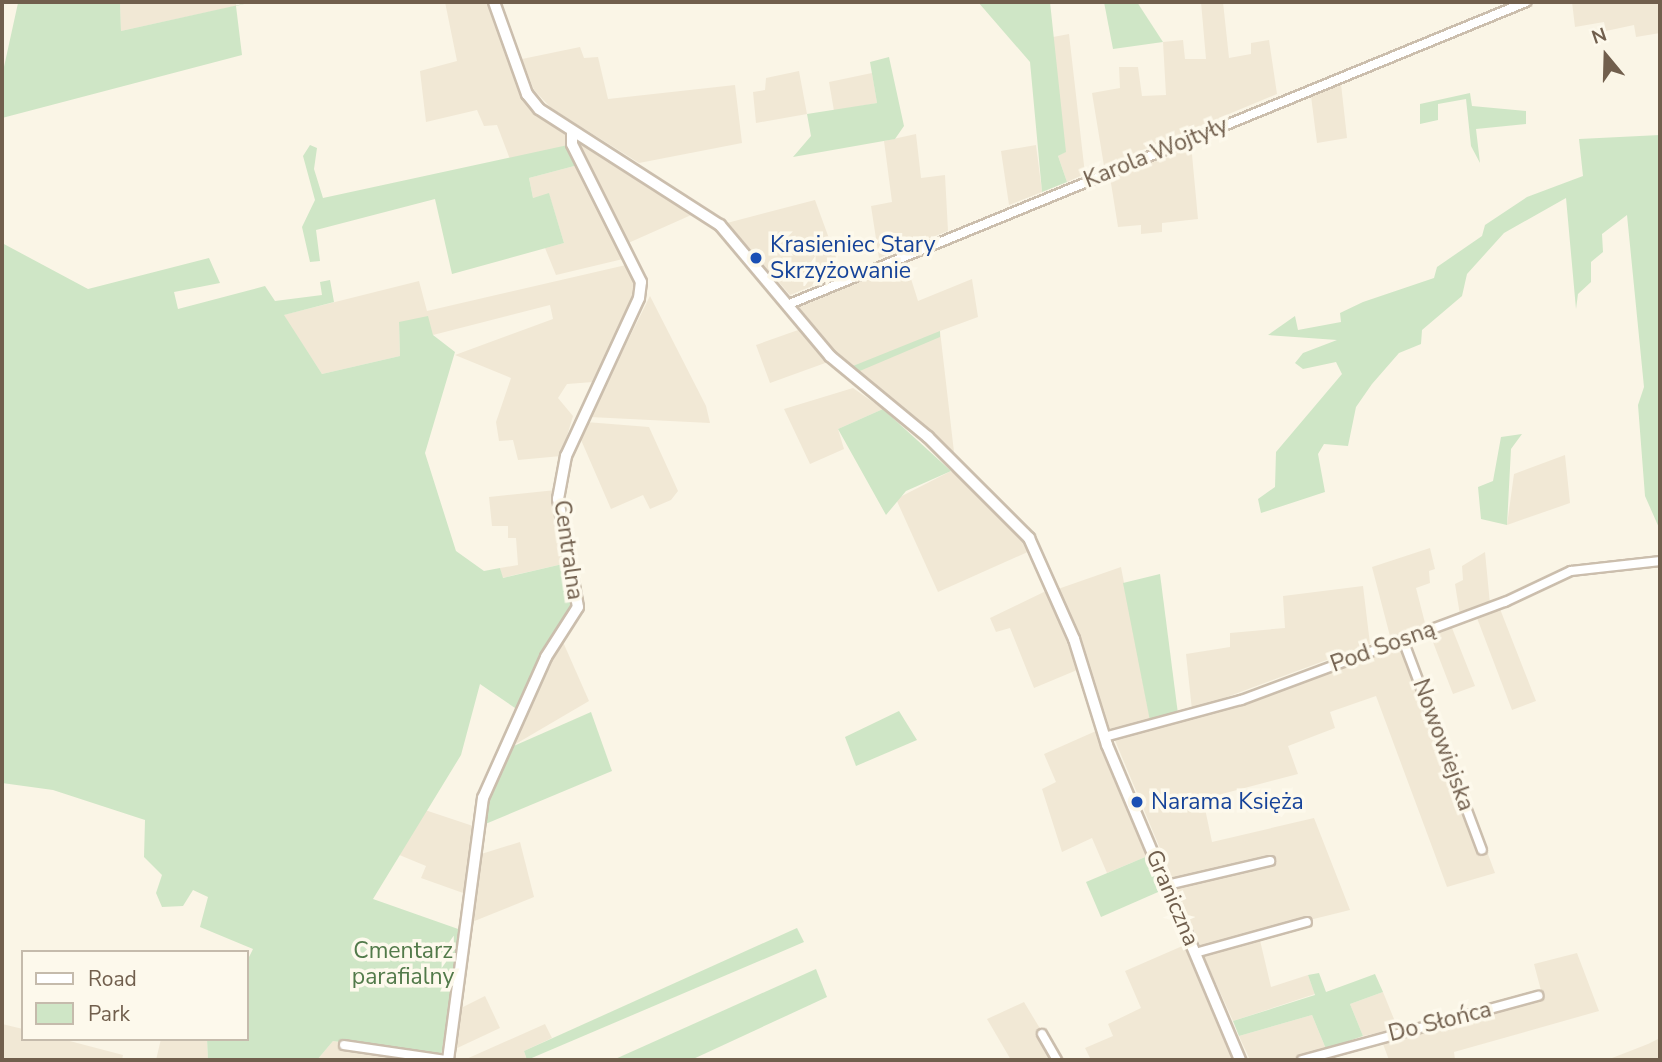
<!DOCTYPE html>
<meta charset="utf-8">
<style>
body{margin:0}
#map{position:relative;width:1662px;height:1062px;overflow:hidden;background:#faf5e6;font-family:"Nunito Sans",sans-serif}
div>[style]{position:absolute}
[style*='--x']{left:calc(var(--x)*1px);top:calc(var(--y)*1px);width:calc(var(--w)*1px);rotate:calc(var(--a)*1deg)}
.residential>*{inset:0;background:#f1e8d5}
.green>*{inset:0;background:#cfe6c6}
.roads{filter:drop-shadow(2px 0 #cbbead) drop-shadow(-2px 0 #cbbead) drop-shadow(0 2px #cbbead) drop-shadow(0 -2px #cbbead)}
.street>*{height:8px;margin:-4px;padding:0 4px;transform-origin:4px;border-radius:4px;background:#fff}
.secondary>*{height:10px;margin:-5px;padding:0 5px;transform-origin:5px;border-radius:5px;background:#fff}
.dots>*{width:19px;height:19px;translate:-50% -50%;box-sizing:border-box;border:4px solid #fdf9ec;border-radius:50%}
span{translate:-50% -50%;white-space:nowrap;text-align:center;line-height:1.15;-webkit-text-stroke:7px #fdf9ec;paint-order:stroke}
.street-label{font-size:23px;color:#715f4d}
.transit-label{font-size:23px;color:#164399}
.left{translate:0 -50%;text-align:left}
.park-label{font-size:23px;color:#527a4a}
.frame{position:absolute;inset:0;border:4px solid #715f4d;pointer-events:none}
.legend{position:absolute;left:21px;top:950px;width:228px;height:91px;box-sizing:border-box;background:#fdf9ec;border:2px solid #c5bbac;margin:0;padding:9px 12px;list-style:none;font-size:21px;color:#715f4d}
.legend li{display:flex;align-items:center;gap:14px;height:35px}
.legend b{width:35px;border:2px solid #c5bbac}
.north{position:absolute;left:1571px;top:21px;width:70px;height:70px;-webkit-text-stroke:5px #fdf9ec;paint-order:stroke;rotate:341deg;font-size:19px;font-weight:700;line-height:28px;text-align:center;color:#715f4d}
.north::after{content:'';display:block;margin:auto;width:24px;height:32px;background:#715f4d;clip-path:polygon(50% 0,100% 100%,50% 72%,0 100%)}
</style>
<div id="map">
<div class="residential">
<i style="clip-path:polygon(120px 2px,236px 2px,236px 6px,121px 31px)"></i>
<i style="clip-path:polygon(445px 2px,487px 2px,519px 93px,569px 139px,568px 145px,511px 162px,497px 125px,484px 126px,477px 110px,426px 122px,420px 71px,457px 61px)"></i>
<i style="clip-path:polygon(1201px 2px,1223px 2px,1229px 58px,1251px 54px,1251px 43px,1269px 40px,1277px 94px,1104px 166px,1092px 93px,1120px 88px,1119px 67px,1138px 67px,1142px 96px,1166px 95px,1163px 42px,1183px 40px,1185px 59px,1206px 59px)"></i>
<i style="clip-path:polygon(1572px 2px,1660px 2px,1660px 33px,1636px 37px,1634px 25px,1606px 31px,1604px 22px,1575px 27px)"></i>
<i style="clip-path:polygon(1069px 34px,1085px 174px,1067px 182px,1058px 156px,1065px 152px,1053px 37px)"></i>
<i style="clip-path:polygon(580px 47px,584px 58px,598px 57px,608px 99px,735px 85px,742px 143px,639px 163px,551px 108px,534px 90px,522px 59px)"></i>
<i style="clip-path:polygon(799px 71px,807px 114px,756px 123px,753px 92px,765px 90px,766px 78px)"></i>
<i style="clip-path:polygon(872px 73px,877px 103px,834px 111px,829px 82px)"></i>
<i style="clip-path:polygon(1341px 84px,1347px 138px,1317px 143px,1311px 96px)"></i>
<i style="clip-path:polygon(916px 134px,921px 178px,945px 175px,948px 231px,879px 258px,871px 206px,892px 202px,884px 141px)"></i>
<i style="clip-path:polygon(583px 140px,698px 212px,626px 244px,575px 143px)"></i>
<i style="clip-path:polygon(1191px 144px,1198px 219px,1162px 223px,1162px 232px,1141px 234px,1141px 225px,1118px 227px,1110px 177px)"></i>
<i style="clip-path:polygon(1036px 145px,1042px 192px,1009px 205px,1001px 151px)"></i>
<i style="clip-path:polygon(578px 165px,623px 259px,556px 275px,545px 248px,564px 243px,549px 194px,533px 198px,529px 178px)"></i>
<i style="clip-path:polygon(815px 200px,842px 274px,790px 295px,727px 223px)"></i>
<i style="clip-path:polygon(906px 263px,918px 301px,972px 279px,978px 317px,940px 331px,954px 452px,848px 368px,799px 307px)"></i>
<i style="clip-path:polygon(626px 265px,636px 289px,633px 305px,593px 382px,567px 384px,558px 398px,573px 416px,561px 456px,518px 460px,513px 440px,499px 441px,496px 422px,511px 378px,455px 355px,553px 319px,550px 305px,433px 335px,399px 322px,400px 356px,322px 374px,283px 315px,419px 281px,427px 311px)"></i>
<i style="clip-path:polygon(650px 296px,706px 406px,710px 423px,590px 417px)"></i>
<i style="clip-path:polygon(801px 329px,828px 362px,770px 383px,756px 345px)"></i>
<i style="clip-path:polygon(853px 388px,883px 409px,838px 429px,844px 449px,810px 464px,784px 409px)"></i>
<i style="clip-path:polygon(586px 422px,649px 427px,678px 491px,671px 500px,650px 509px,643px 495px,611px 509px,578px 433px)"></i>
<i style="clip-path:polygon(1565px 455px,1570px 503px,1507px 525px,1514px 474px)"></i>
<i style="clip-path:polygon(951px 471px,1016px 527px,1030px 551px,938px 592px,896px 499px)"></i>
<i style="clip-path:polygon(556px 490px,567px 563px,502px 578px,500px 568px,518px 565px,516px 538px,508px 538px,508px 526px,492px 526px,489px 497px)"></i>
<i style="clip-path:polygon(1430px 548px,1435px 569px,1429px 571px,1430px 583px,1416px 588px,1426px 627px,1391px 640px,1372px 567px)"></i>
<i style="clip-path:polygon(1485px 552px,1490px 604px,1460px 615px,1455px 584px,1463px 580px,1462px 566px)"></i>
<i style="clip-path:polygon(1121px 567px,1150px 719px,1109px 729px,1058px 589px)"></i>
<i style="clip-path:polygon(1363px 586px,1370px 644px,1192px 710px,1186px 654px,1230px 647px,1230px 633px,1285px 628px,1283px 596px)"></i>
<i style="clip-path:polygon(1048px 590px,1077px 670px,1034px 688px,1010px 628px,996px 632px,990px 618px)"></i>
<i style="clip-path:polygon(1500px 609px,1536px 701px,1512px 710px,1477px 618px)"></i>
<i style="clip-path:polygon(1452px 628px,1475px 686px,1453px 694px,1431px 637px)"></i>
<i style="clip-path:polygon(563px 642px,589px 701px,507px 749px,548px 661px)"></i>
<i style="clip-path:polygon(1409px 642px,1495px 873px,1447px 887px,1376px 696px,1330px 712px,1335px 728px,1288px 746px,1298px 774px,1203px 799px,1212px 842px,1314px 818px,1350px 910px,1201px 947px,1114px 738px,1230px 708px)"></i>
<i style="clip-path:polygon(1096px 731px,1150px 855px,1107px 873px,1092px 838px,1062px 852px,1042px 789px,1056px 782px,1044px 754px)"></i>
<i style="clip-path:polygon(425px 810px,473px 826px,466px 894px,421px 878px,426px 866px,397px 854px)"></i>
<i style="clip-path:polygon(520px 842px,534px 897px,472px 922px,478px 855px)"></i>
<i style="clip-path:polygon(1259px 936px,1271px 987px,1308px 975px,1315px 994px,1233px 1021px,1202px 952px)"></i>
<i style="clip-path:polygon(1187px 944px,1237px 1060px,1091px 1060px,1085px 1048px,1113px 1036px,1108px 1024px,1141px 1008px,1125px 971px)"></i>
<i style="clip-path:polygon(1577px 953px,1599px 1011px,1454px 1052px,1455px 1060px,1389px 1060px,1383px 1044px,1543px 998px,1534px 964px)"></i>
<i style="clip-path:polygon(1383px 992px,1398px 1029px,1363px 1036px,1350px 1004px)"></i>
<i style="clip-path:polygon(485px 996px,500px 1028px,453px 1050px,457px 1010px)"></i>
<i style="clip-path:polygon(1024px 1002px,1059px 1060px,1011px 1060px,987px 1019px)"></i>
<i style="clip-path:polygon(1312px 1015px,1326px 1049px,1295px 1060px,1250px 1060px,1239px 1036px)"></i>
<i style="clip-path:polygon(2px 1024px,23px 1029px,23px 1039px,62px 1039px,123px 1055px,122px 1060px,2px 1060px)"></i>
<i style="clip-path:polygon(545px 1024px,552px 1038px,524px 1051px,527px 1060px,464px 1060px)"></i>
<i style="clip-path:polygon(1660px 1038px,1660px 1060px,1607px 1060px,1648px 1044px)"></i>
<i style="clip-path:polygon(161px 1039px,207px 1039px,208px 1060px,156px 1060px)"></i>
<i style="clip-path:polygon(333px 1041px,441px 1056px,441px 1060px,317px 1060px)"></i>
</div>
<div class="green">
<i style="clip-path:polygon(120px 2px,121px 31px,252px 2px,236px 6px,242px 55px,2px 118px,2px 76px,18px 3px)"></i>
<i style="clip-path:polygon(978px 2px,1050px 2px,1066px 152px,1058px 156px,1067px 182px,1042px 192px,1030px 62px)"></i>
<i style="clip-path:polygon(1104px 2px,1137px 2px,1163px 42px,1113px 49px)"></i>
<i style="clip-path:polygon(889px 57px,904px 126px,895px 139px,793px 157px,811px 136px,807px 114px,877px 103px,870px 62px)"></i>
<i style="clip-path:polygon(1470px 93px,1472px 106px,1526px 111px,1526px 124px,1476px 129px,1480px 163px,1471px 146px,1466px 99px,1438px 104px,1438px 120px,1420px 124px,1420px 104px)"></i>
<i style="clip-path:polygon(1660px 135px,1660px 530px,1645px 496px,1638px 405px,1644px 387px,1627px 215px,1602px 234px,1603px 252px,1591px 262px,1591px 282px,1578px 294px,1576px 309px,1566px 198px,1504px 233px,1467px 274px,1462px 296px,1422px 330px,1421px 344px,1399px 353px,1372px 384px,1356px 407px,1348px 446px,1324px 444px,1318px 454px,1325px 492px,1261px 513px,1258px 499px,1275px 487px,1276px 452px,1342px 374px,1336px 362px,1303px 369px,1295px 363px,1303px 353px,1337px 340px,1268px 335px,1295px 316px,1298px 330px,1341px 322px,1340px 313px,1363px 302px,1434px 278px,1437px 267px,1482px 236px,1485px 225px,1527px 197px,1583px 176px,1579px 139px)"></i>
<i style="clip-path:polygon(310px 145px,317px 148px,314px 169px,323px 198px,568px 145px,578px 165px,529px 178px,533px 198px,549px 193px,564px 243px,452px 274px,435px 199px,316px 230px,320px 261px,310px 262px,302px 227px,315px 200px,303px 156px)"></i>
<i style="clip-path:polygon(2px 243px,88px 289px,209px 258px,220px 283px,174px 292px,178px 309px,265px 286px,275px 301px,322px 295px,320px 282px,330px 280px,334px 302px,284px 315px,322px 374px,400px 356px,399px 322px,428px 316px,433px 335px,455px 352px,425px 453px,456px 551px,484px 571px,500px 568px,503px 578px,567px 563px,574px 606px,543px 651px,518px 710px,480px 684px,461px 755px,373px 899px,461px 930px,441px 1056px,333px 1041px,317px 1060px,208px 1060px,207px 1039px,247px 1039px,247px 961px,253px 949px,200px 927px,208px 897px,193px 890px,183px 906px,162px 907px,156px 893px,162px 875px,144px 857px,145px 820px,53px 790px,2px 783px)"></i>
<i style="clip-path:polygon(940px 331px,940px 337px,855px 373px,848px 368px)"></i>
<i style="clip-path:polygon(883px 409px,951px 471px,906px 491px,886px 515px,838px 429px)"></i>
<i style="clip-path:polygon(1522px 434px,1511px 449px,1507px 525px,1481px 519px,1478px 487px,1493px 481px,1501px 437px)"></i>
<i style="clip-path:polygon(1160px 574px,1178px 714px,1150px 721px,1123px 583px)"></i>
<i style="clip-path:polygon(899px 711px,917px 740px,856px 766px,845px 737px)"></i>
<i style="clip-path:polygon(591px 712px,612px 771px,483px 825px,491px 782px,507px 749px)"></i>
<i style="clip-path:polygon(1150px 855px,1165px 889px,1101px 917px,1086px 882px)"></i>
<i style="clip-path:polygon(797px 928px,804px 942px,527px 1060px,524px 1051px)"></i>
<i style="clip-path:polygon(816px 969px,827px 997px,691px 1060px,613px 1060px)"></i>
<i style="clip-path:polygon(1319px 973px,1326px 992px,1375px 974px,1383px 992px,1350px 1004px,1363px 1036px,1326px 1049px,1312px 1015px,1239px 1036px,1233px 1021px,1315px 995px,1308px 975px)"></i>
</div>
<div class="roads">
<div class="street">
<i style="--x:787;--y:305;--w:799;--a:-22.29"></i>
<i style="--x:1403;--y:640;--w:224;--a:69.4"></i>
<i style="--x:1104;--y:737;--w:142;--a:-15.1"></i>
<i style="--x:1241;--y:700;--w:282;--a:-20.4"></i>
<i style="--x:1505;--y:602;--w:73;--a:-25.2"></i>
<i style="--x:1571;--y:571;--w:90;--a:-6.4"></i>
<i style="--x:1167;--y:885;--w:106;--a:-13.1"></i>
<i style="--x:1195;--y:953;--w:116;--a:-15.5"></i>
<i style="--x:1042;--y:1034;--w:30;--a:60"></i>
<i style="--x:344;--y:1045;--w:104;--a:8.3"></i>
<i style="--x:1302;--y:1060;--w:245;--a:-15.2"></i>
</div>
<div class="secondary">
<i style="--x:494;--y:2;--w:98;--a:70.3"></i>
<i style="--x:527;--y:94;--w:19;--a:51"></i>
<i style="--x:539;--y:109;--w:215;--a:32.7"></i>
<i style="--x:720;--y:225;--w:171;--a:50"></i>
<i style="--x:830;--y:356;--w:127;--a:39.6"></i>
<i style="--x:928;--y:437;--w:143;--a:45"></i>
<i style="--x:1029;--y:538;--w:111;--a:66"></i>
<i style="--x:1074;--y:639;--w:111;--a:72.7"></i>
<i style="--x:1107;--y:745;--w:342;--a:67.1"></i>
<i style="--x:448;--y:1060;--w:264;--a:-82.4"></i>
<i style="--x:483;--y:798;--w:154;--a:-65.9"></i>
<i style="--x:546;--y:657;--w:59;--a:-57.4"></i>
<i style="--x:578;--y:607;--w:110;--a:-100.5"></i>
<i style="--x:558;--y:499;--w:44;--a:-79.5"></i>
<i style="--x:566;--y:456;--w:174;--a:-65.2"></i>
<i style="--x:639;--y:298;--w:16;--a:-83"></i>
<i style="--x:641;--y:282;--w:154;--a:-116.6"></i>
<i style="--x:572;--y:144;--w:12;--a:-90"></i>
</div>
</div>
<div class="dots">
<i style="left:756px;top:258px;background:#1a4fb4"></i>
<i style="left:1137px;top:802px;background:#1a4fb4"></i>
</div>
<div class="street-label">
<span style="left:1156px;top:153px;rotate:-22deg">Karola Wojtyły</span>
<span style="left:568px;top:550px;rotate:82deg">Centralna</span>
<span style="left:1383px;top:647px;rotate:-20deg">Pod Sosną</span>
<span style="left:1443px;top:745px;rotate:70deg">Nowowiejska</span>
<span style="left:1172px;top:898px;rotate:67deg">Graniczna</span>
<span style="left:1440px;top:1022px;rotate:-14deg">Do Słońca</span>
</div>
<div class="transit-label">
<span class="left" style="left:770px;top:258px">Krasieniec Stary<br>Skrzyżowanie</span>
<span class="left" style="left:1151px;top:802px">Narama Księża</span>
</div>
<div class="park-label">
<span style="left:403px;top:964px">Cmentarz<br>parafialny</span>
</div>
<div class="frame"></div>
<ul class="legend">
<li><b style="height:9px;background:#fff"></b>Road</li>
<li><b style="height:19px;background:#cfe6c6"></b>Park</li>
</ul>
<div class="north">N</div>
</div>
